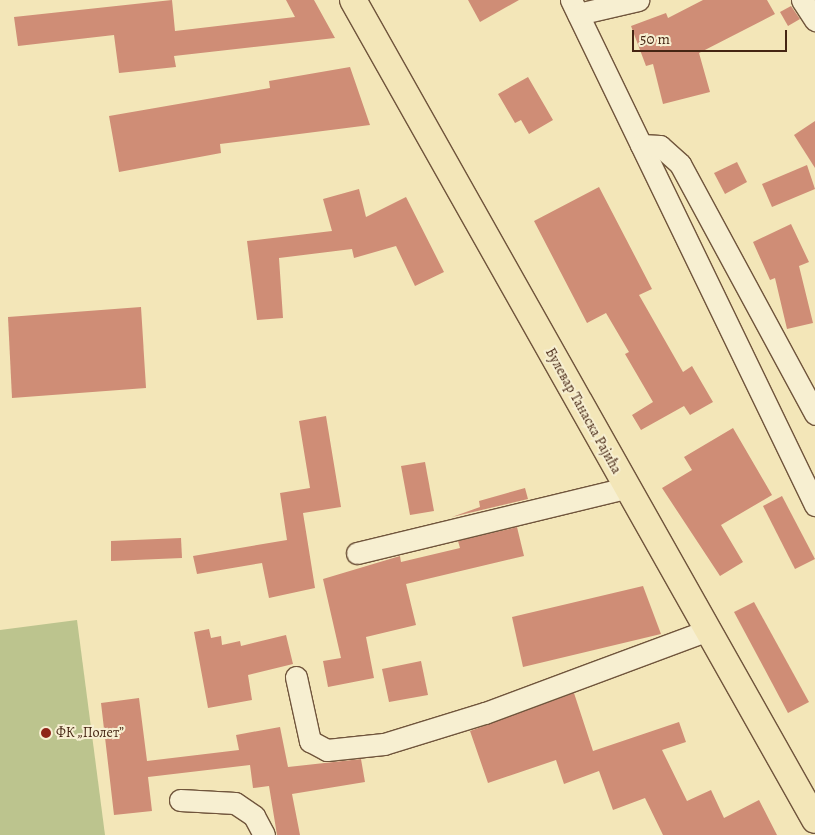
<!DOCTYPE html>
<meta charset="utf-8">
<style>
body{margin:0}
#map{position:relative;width:815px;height:835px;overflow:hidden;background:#f3e6b8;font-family:Alegreya,serif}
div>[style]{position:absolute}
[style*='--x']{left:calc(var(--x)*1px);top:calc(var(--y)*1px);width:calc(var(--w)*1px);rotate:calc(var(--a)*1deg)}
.green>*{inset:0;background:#bcc48e}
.building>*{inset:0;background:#cf8d76}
.roads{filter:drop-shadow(1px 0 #70553c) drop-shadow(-1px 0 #70553c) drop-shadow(0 1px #70553c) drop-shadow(0 -1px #70553c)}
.minor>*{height:21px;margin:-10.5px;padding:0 10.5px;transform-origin:10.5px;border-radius:10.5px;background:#f7efd1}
.major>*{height:26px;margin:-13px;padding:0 13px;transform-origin:13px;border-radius:13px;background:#f3e6b8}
.dots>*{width:14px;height:14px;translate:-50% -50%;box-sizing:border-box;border:2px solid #f7efd1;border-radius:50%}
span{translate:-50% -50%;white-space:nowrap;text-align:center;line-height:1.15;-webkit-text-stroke:4px #f7efd1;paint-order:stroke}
.street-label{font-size:14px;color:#452513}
.poi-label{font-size:14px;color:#452513}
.left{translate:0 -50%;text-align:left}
.scale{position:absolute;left:632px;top:30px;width:155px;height:22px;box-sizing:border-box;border:2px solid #452513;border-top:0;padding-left:6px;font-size:15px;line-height:18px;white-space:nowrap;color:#452513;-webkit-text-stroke:4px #f7efd1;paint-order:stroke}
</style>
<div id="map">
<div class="green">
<i style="clip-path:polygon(77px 620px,105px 835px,0 835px,0 630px)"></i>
</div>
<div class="building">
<i style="clip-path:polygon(172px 0,175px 31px,295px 17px,286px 0,314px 0,335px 38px,174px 56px,176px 67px,119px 73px,114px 35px,18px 46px,14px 17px)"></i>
<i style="clip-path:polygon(468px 0,519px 0,480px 22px)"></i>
<i style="clip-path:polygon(703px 0,767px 0,775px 14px,699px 53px,710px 92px,663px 104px,653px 64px,646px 66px,631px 26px,666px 13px,668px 18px)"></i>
<i style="clip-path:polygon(791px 6px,800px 19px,788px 26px,780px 12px)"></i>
<i style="clip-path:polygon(350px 67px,370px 125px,220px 144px,221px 153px,119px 172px,109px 116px,270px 88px,269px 81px)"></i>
<i style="clip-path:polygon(528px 77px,553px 120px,529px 134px,521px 120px,515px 123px,498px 94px)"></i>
<i style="clip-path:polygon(815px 121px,815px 168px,794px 135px)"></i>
<i style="clip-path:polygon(737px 162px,747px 182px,725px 194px,714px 173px)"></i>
<i style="clip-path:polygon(807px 165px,815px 189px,772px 207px,762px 184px)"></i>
<i style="clip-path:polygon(599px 187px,652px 289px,639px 295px,683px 372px,692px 366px,713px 402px,690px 415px,684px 406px,641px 430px,632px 415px,653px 402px,625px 354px,629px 352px,606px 313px,587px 323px,534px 221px)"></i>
<i style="clip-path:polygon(359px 189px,366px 217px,406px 197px,444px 272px,415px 286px,396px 246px,354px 258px,352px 249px,279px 258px,283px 318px,257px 320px,247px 241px,332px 231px,323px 199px)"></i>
<i style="clip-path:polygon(791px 224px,809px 262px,799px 266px,813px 323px,787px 329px,775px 278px,770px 280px,753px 242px)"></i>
<i style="clip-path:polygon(141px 307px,146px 388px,12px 398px,8px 317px)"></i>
<i style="clip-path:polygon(326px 416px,341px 507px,303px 513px,315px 588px,269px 598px,262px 563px,197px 574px,193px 556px,287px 540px,280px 493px,310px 488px,299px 421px)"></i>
<i style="clip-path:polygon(733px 428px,772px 495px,721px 525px,743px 562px,720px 576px,662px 488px,692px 470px,684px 457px)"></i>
<i style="clip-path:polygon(425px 462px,434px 511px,410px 515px,401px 466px)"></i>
<i style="clip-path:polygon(525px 488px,528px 499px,452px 517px,480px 507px,479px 501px)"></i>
<i style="clip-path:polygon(782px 496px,815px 559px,795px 569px,763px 506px)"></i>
<i style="clip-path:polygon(517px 527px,524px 556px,406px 584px,416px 625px,366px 637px,374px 678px,328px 687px,323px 661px,341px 658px,323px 579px,400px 556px,401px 562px,460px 548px,458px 541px)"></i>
<i style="clip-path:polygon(181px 538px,182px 558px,111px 561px,111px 541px)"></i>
<i style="clip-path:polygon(643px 586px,661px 634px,523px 667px,512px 617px)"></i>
<i style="clip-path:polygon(754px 602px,809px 702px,788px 713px,734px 612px)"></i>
<i style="clip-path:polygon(209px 629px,211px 638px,221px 636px,222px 645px,240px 641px,241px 646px,286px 635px,293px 664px,248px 675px,252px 700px,208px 708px,194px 632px)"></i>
<i style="clip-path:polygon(421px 661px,428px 695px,389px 702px,382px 669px)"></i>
<i style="clip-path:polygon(574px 693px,593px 751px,679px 722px,686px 742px,662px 750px,687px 801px,711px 790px,724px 818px,759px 800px,777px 835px,663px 835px,645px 798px,613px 810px,599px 771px,564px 784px,556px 760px,488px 783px,470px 731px)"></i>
<i style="clip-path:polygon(139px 698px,147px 761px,239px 750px,236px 735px,280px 727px,288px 767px,361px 759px,365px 782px,292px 794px,300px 835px,277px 835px,269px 786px,253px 788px,250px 765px,148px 777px,152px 811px,114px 815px,101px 703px)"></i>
</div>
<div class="roads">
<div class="minor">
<i style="--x:571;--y:0;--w:561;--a:64.21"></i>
<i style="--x:802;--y:0;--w:24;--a:57"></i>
<i style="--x:578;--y:14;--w:62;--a:-13.1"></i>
<i style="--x:641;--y:145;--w:19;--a:3"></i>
<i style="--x:660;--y:146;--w:27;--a:42"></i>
<i style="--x:680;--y:164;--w:284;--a:61.6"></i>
<i style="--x:357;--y:553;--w:277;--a:-13.6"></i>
<i style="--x:296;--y:677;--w:66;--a:77.7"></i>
<i style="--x:310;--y:741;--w:19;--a:28"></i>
<i style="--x:327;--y:750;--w:57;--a:-6"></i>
<i style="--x:384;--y:744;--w:106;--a:-17.1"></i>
<i style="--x:485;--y:713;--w:236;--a:-20.4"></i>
<i style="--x:180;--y:800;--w:55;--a:3.1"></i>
<i style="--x:235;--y:803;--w:23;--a:34"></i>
<i style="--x:254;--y:816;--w:21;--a:62"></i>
</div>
<div class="major">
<i style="--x:353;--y:0;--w:941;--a:60.6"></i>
</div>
</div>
<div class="dots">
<i style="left:46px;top:733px;background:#8f2418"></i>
</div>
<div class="street-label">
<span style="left:583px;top:411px;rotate:61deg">Булевар Танаска Рајића</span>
</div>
<div class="poi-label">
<span class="left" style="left:56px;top:733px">ФК „Полет”</span>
</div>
<div class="scale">50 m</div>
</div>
